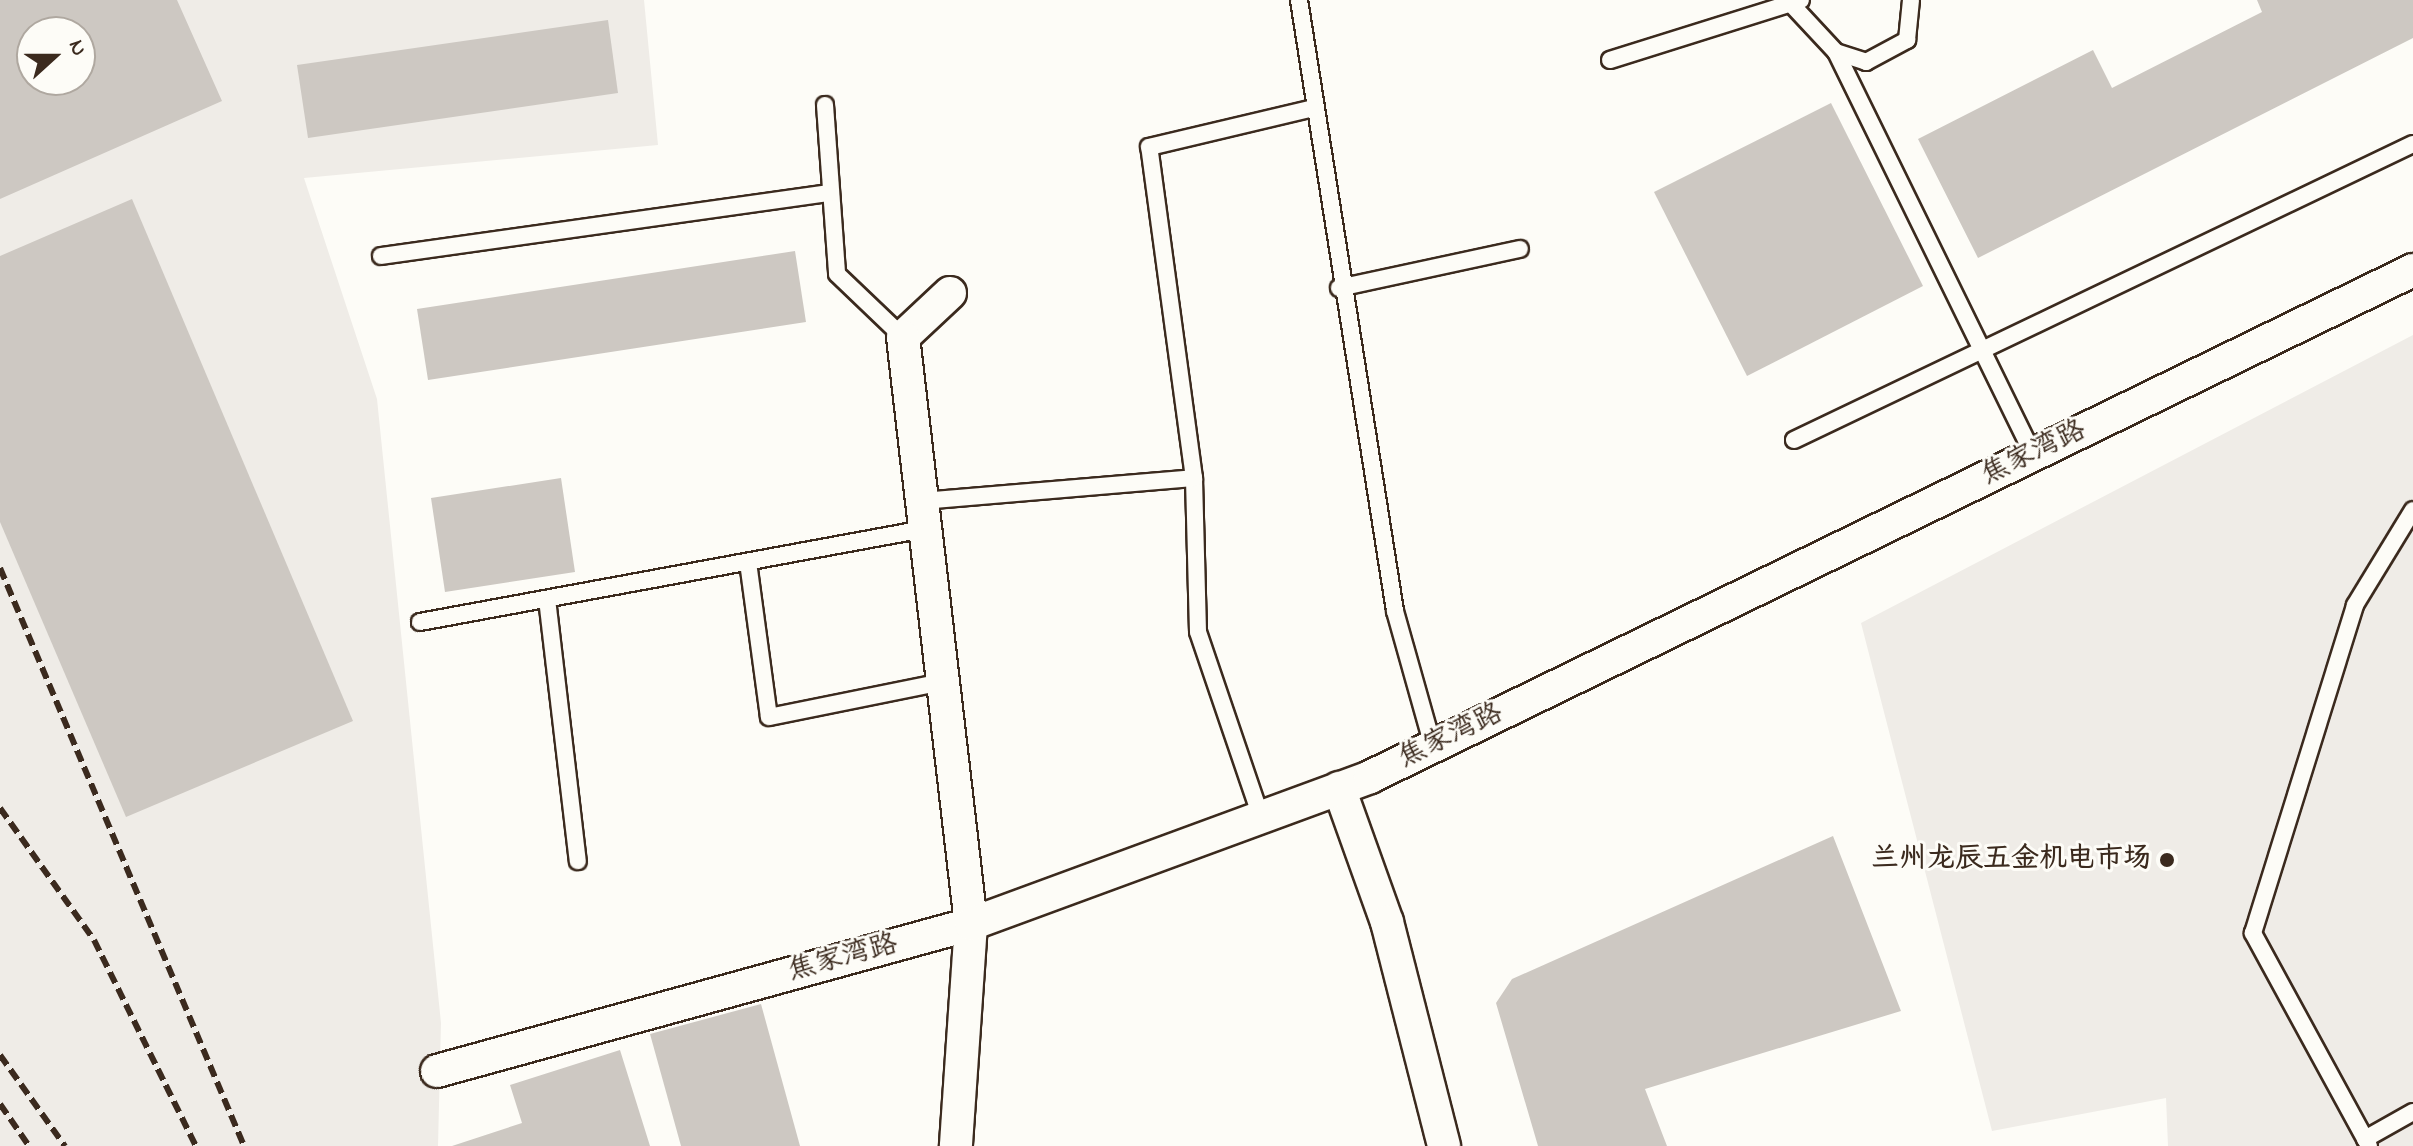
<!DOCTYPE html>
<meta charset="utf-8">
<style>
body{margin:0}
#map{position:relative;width:2413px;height:1146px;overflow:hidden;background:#fdfcf7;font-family:"Indie Flower","LXGW WenKai TC",sans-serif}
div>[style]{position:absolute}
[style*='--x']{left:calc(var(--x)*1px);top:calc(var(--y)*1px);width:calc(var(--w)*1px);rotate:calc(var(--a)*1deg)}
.built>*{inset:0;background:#efece7}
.building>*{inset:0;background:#cdc8c2}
.roads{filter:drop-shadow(2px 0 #3b2a1e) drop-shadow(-2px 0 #3b2a1e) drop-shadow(0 2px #3b2a1e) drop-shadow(0 -2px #3b2a1e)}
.service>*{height:16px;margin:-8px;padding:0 8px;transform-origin:8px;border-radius:8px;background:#fdfcf7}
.minor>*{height:32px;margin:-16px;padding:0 16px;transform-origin:16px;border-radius:16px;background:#fdfcf7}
.rail>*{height:6px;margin-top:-3px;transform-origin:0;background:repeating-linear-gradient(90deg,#3b2a1e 0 12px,transparent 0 18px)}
.dots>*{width:22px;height:22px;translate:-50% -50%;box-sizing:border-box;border:4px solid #fdfcf7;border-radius:50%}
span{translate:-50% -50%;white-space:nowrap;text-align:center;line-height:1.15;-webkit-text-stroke:6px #fdfcf7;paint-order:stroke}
.street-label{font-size:28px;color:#3b2a1e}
.poi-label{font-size:28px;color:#3b2a1e;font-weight:700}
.right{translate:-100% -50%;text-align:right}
.north{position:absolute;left:16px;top:16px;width:80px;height:80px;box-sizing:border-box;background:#fdfcf7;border:2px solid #afa8a0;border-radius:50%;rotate:69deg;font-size:22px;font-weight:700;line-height:32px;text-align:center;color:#3b2a1e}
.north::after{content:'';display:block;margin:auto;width:28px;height:36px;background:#3b2a1e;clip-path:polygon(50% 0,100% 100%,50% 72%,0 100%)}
</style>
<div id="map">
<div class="built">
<i style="clip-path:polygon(evenodd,0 0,644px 0,658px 145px,304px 178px,377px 399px,441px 1023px,438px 1146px,0 1146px,0 0,32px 32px,80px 32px,80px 80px,32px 80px,32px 32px)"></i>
<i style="clip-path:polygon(2413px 335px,2413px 1146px,2168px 1146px,2166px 1098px,1992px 1131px,1861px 623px)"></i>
</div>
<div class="building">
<i style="clip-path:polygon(evenodd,0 0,177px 0,222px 101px,0 199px,0 0,32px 32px,80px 32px,80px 80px,32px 80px,32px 32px)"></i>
<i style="clip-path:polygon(2257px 0,2413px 0,2413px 38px,1978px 258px,1918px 139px,2093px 50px,2112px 88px,2262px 12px)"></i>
<i style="clip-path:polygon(608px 20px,618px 93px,308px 138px,297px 65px)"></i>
<i style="clip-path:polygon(1831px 103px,1923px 286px,1747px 376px,1654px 192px)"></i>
<i style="clip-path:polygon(132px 199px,353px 721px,126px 817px,0 522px,0 256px)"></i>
<i style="clip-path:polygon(795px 251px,806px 322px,428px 380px,417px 309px)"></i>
<i style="clip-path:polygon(561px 478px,575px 572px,445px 592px,431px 498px)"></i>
<i style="clip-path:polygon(1833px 836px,1901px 1011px,1645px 1089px,1667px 1146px,1538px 1146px,1496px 1003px,1512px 979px)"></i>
<i style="clip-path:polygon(761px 1004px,800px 1146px,681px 1146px,650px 1034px)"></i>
<i style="clip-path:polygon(620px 1050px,650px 1146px,452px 1146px,522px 1123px,510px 1085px)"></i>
</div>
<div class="roads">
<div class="service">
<i style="--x:1299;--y:0;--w:618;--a:81.07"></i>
<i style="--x:1395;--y:611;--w:140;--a:74.3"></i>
<i style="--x:1794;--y:7;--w:62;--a:47"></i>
<i style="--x:1836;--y:52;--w:32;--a:18"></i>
<i style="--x:1866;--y:62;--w:47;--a:-28.2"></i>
<i style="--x:1907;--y:40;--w:40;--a:-84.3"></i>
<i style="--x:1836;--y:52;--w:448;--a:63.9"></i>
<i style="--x:1610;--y:60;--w:200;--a:-17.4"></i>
<i style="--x:825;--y:105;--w:169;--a:85.9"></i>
<i style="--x:837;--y:274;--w:91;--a:43.7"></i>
<i style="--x:381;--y:256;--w:454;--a:-8"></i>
<i style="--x:1339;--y:288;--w:185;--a:-12.2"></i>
<i style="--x:1794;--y:440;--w:686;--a:-25.56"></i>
<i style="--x:921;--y:501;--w:274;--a:-4.8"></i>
<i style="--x:748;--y:562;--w:156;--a:82.3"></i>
<i style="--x:769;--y:717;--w:177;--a:-11.4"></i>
<i style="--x:547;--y:599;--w:264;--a:83.3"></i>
<i style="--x:420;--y:622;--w:513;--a:-10.45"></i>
<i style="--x:1261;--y:817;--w:195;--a:-108.8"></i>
<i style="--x:1198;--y:632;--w:154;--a:-91.5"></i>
<i style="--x:1194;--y:478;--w:334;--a:-97.7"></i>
<i style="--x:1149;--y:147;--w:170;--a:-13.3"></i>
<i style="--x:2365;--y:1139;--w:55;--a:-29.4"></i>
<i style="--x:2369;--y:1146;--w:243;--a:-118.6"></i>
<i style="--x:2253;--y:933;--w:343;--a:-72.7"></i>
<i style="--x:2355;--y:605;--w:111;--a:-58.6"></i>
</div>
<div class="minor">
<i style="--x:950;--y:293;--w:64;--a:136.9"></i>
<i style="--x:903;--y:337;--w:591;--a:83.39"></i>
<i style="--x:971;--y:924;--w:223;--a:93.9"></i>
<i style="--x:1339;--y:788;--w:142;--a:70.3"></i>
<i style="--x:1387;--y:922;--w:231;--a:75.7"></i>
<i style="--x:437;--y:1071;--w:554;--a:-15.39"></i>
<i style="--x:971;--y:924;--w:425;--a:-20.2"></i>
<i style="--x:1370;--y:777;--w:1160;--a:-25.92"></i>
</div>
</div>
<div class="rail">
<i style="--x:0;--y:568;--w:627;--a:67.11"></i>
<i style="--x:0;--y:808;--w:162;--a:54.5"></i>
<i style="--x:94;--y:940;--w:230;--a:63.7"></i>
<i style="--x:0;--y:1055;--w:112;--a:54.5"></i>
<i style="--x:0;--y:1104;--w:51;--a:55.4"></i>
</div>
<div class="dots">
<i style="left:2167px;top:860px;background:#3b2a1e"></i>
</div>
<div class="street-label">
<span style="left:2034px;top:454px;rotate:-26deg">焦家湾路</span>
<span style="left:1451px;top:737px;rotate:-26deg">焦家湾路</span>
<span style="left:843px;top:959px;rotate:-15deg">焦家湾路</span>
</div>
<div class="poi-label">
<span class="right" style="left:2151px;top:860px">兰州龙辰五金机电市场</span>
</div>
<div class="north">N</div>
</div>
